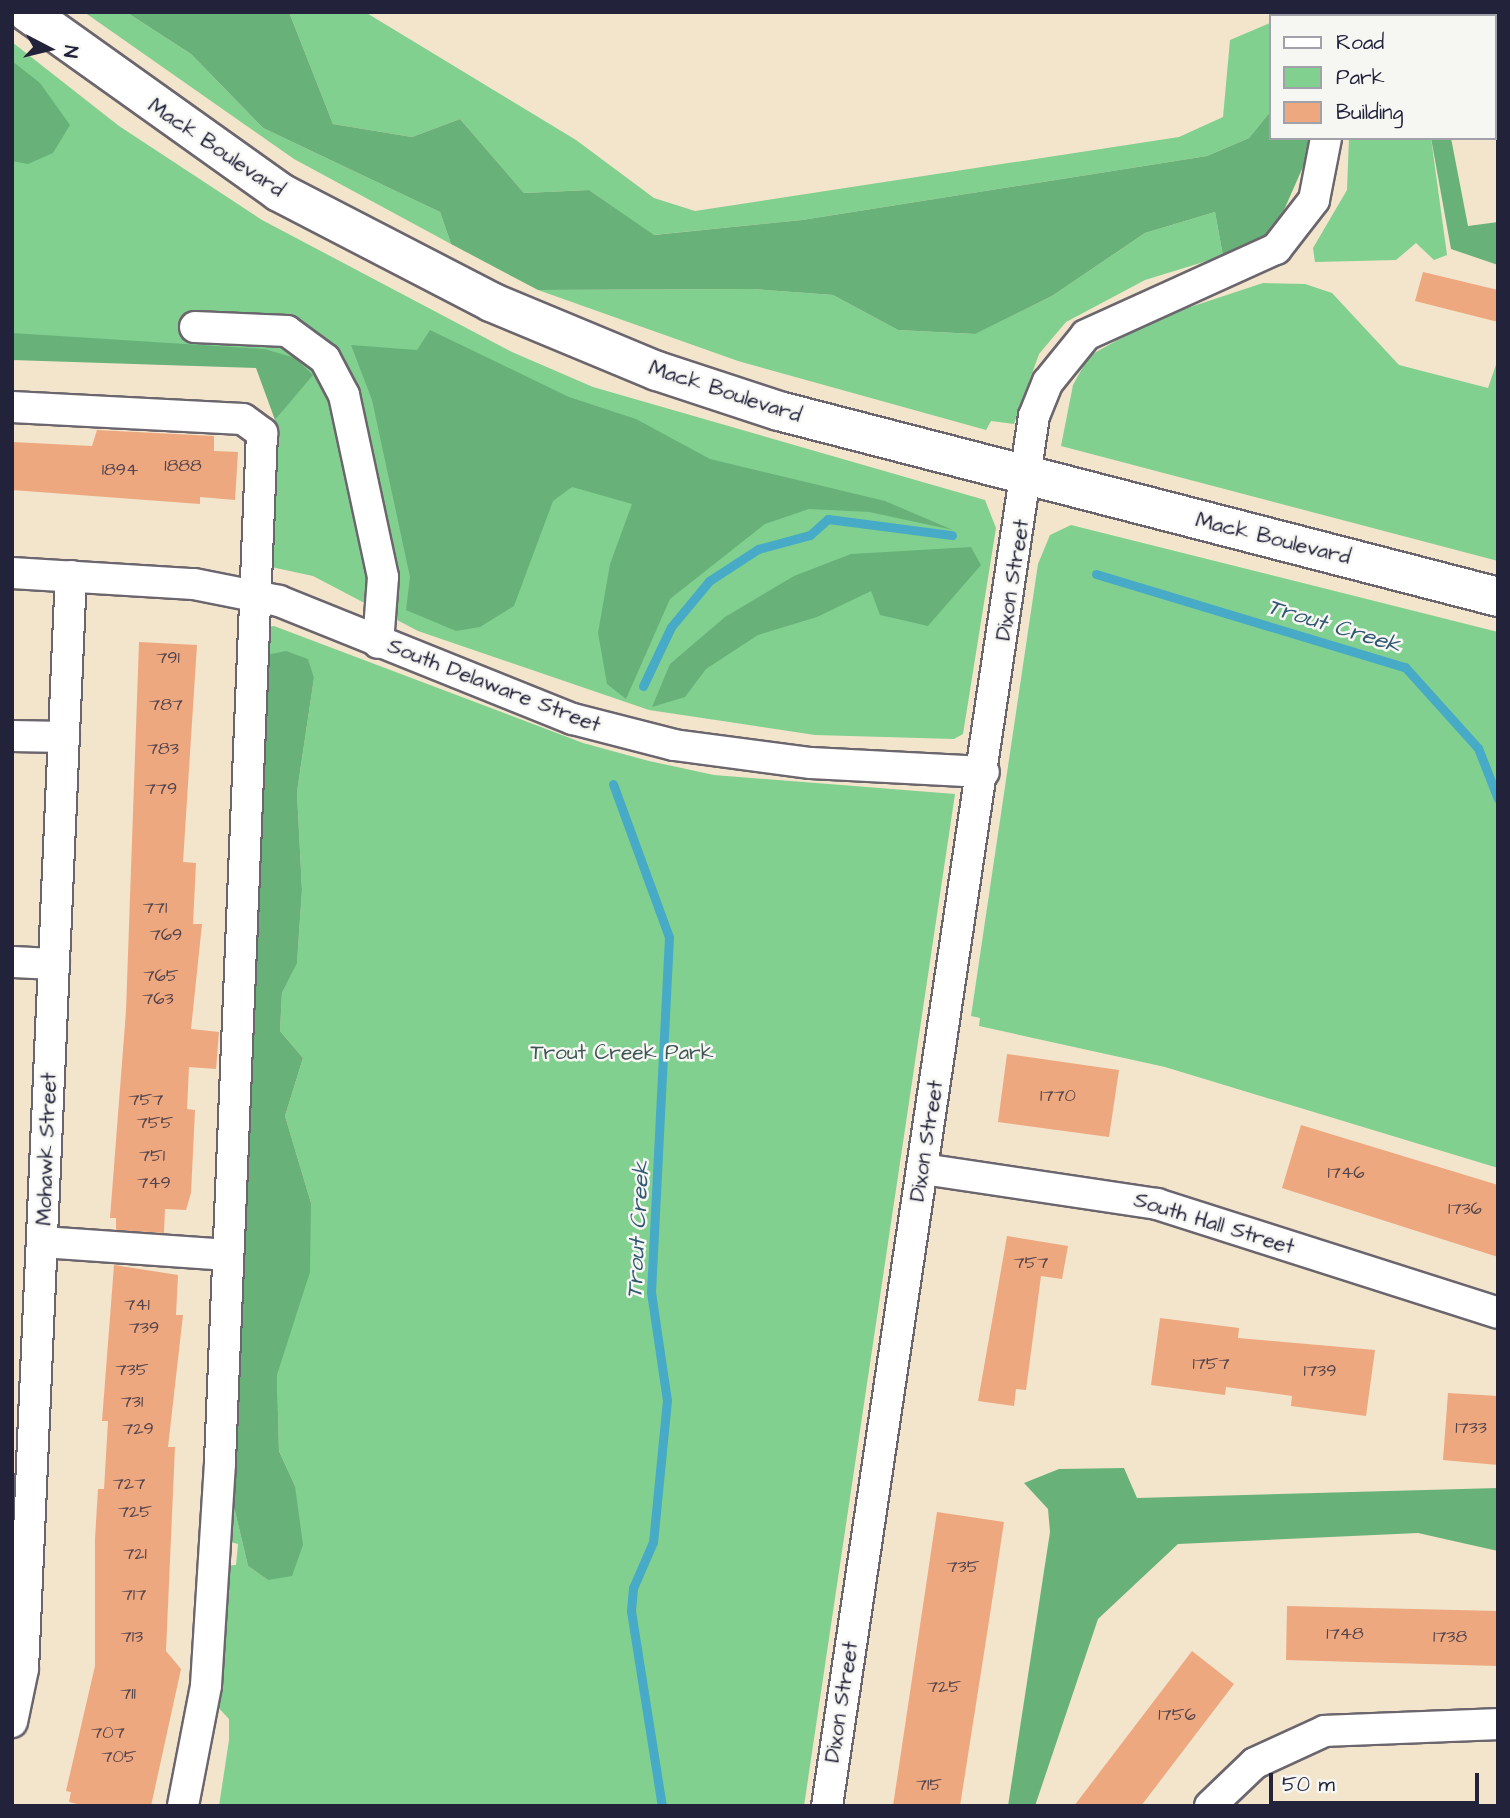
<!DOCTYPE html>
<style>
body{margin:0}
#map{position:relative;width:1510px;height:1818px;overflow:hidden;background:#f3e4cc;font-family:"Architects Daughter",sans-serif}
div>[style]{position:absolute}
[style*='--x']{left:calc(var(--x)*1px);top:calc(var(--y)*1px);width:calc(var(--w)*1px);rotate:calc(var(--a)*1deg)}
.green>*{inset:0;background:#81d090}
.forest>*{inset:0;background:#68b27a}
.stream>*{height:9px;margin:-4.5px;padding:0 4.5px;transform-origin:4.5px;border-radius:4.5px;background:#47aac6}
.building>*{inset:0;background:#eda87f}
.roads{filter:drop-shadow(2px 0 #6b666e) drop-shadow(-2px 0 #6b666e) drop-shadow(0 2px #6b666e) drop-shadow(0 -2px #6b666e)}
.minor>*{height:30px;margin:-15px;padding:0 15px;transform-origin:15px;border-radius:15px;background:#fff}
.major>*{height:38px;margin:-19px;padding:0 19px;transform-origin:19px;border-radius:19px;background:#fff}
span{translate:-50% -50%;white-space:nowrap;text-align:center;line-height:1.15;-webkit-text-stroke:5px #f6f6f2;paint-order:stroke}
.number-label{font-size:18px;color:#55444c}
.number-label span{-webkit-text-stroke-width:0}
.street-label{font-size:21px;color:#22223b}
.park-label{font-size:21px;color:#3e5654}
.water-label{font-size:23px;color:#315873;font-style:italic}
.frame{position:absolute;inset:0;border:14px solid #22223b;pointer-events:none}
.legend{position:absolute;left:1269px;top:14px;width:228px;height:126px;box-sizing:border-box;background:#f6f6f2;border:2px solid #a1a1a9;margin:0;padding:9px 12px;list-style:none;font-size:21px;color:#22223b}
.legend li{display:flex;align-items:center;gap:14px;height:35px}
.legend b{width:35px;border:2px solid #a1a1a9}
.north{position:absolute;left:14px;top:14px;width:70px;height:70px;-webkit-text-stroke:5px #f6f6f2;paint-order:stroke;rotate:97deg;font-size:19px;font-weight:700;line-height:28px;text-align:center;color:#22223b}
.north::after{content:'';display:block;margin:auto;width:24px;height:32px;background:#22223b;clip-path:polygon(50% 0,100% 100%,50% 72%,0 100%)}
.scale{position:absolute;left:1269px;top:1773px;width:210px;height:32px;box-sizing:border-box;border:4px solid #22223b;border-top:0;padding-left:9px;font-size:21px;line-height:24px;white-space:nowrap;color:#22223b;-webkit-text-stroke:5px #f6f6f2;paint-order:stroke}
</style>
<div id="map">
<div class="green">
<i style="clip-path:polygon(84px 12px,126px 12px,191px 54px,263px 128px,440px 212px,451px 244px,294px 159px)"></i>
<i style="clip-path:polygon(289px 12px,365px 12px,576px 140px,654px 198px,695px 211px,1179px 137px,1223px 117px,1230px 40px,1270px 23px,1270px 112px,1249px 138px,1207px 156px,802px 220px,653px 235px,589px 190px,524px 193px,460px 119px,412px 137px,333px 124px)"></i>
<i style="clip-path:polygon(12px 42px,119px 126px,262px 220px,512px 352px,593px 387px,985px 500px,996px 528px,963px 734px,954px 739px,815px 735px,649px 710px,418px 631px,313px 576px,262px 565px,275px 420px,283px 410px,268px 358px,12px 347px)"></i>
<i style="clip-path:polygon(1349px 138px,1431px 138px,1447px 255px,1434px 260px,1416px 243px,1396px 260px,1315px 262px,1313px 248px,1347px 190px)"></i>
<i style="clip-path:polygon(1215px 212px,1223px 256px,1145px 280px,1066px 322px,1039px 354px,1014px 424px,991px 421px,986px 430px,738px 361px,538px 290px,753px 289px,833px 295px,898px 330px,974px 334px,1052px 296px,1145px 233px)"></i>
<i style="clip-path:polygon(1263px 283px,1305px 284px,1332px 293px,1399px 365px,1488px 388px,1498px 359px,1498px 561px,1061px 446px,1073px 385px,1089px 356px,1157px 318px)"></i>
<i style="clip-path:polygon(1071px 525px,1498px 632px,1498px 1168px,1165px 1067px,979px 1026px,980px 1018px,971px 1016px,1038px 564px,1050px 535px)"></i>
<i style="clip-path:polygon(274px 626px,583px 743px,649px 761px,714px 775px,955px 794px,804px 1806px,219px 1806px,229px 1740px,229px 1719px,214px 1703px,223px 1566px,236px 1565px,238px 1544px,223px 1540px,230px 1490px,248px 1566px,268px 1580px,295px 1486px,279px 1451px,277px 1375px,311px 1203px,285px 1116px,303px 1058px,280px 1031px,282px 993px,297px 962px,302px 890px,297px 792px,314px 678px,266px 655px,266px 627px)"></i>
</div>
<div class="forest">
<i style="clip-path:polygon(126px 12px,289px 12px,333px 124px,412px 137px,460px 119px,524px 193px,589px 190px,654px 235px,802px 220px,1207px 156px,1249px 138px,1270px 112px,1270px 138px,1310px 138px,1310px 151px,1284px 210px,1256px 247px,1223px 256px,1215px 212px,1145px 233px,1052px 296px,975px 334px,898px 330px,833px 295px,753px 289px,538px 290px,451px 244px,440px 212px,263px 128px,191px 54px)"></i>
<i style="clip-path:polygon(12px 61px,40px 83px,70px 125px,53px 153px,28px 164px,12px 161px)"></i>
<i style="clip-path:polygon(1431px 138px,1451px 138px,1468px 226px,1498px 222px,1498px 265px,1451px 249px)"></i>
<i style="clip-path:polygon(430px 330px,569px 397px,636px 419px,710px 459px,885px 501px,953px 530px,869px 512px,809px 509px,765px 524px,670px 599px,626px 699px,607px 684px,598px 633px,610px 564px,632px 504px,572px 487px,553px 501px,514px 606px,480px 627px,456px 631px,406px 610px,410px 577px,372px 400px,351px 345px,417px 350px)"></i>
<i style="clip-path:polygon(12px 333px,265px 349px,295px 358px,313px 375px,275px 420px,256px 368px,12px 360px)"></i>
<i style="clip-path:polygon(971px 547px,981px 565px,928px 626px,880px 615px,871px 591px,817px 617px,758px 635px,706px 669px,685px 697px,652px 707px,670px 664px,725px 617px,794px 576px,851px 554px)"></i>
<i style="clip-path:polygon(286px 651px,308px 659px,314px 678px,297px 792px,302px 890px,297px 963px,282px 993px,280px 1031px,303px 1058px,285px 1116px,311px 1203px,310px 1272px,277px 1375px,279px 1451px,295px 1486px,303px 1545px,292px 1576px,268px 1580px,248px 1566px,230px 1490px,266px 655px)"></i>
<i style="clip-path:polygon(1124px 1468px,1137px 1498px,1498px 1488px,1498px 1551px,1418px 1533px,1178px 1544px,1098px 1619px,1035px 1806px,1008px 1806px,1050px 1532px,1048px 1509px,1024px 1483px,1059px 1469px)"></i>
</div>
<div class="stream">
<i style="--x:1096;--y:574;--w:323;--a:16.8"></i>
<i style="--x:1405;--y:667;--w:109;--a:48"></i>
<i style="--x:1478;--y:748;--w:55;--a:68.6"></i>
<i style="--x:643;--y:686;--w:65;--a:-64.6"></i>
<i style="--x:671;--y:627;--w:60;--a:-50.4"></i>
<i style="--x:709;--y:581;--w:59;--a:-33.1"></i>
<i style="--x:758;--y:549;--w:54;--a:-15.1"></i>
<i style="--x:810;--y:535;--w:24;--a:-42"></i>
<i style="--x:828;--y:519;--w:125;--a:7.4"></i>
<i style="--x:613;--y:784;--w:163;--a:69.9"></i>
<i style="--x:669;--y:937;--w:355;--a:92.9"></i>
<i style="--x:651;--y:1292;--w:109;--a:81.6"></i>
<i style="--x:667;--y:1400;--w:143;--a:95.6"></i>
<i style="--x:653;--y:1542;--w:50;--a:113.5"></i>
<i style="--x:633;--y:1588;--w:23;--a:95"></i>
<i style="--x:631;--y:1611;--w:197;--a:81"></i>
</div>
<div class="building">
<i style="clip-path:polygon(1423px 272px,1498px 290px,1498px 322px,1415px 301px)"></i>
<i style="clip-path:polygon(97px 430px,214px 436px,214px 451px,238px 452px,235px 500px,200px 497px,200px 504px,12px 490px,12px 442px,92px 446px)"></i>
<i style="clip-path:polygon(139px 642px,197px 645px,183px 862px,196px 863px,193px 924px,202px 924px,191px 1029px,219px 1032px,216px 1069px,189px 1067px,187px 1109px,195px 1110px,191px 1193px,186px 1210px,165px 1209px,164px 1233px,116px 1230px,116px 1218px,110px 1218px,126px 1011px)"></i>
<i style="clip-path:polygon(1007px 1054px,1119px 1070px,1109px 1137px,998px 1122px)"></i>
<i style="clip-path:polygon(1301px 1125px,1498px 1185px,1498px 1257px,1282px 1188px)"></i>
<i style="clip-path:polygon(1007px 1236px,1068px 1246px,1062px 1279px,1041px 1276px,1026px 1390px,1016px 1389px,1014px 1406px,978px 1401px)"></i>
<i style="clip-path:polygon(114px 1265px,178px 1275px,176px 1315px,183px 1315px,168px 1447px,175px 1447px,166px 1651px,181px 1669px,151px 1806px,85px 1806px,69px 1802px,71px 1792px,66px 1791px,95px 1666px,95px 1539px,98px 1489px,104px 1489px,108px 1421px,102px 1421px)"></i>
<i style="clip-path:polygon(1160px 1318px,1239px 1328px,1238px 1338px,1375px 1350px,1366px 1416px,1291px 1406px,1292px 1396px,1264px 1392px,1226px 1387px,1225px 1395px,1151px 1385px)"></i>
<i style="clip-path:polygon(1448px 1393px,1498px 1396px,1498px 1465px,1443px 1460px)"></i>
<i style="clip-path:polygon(937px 1512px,1004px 1522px,989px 1621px,960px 1806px,893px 1806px)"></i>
<i style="clip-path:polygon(1287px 1606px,1498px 1611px,1498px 1666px,1286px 1660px)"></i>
<i style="clip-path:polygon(1192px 1651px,1234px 1684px,1141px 1806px,1074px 1806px)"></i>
</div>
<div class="roads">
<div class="minor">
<i style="--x:1330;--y:16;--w:4;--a:-90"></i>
<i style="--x:195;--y:327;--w:92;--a:2.5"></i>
<i style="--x:287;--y:331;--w:47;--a:36.4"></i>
<i style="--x:325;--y:359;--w:41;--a:62.2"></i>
<i style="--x:344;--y:395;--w:186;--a:77.9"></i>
<i style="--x:383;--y:577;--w:66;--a:94.3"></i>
<i style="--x:12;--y:407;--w:231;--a:3"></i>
<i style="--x:243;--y:419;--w:24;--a:36"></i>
<i style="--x:262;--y:433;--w:1031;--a:92.34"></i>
<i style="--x:220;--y:1463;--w:223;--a:93.6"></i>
<i style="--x:206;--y:1686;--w:122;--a:100.9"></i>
<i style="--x:12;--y:573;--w:182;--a:3.5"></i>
<i style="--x:194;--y:584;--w:87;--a:11.3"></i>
<i style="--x:279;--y:601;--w:317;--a:21.9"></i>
<i style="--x:573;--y:719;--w:104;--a:14.4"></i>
<i style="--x:674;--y:745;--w:138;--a:7.5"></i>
<i style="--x:811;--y:763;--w:173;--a:3"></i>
<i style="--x:12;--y:736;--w:52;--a:1.1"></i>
<i style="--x:12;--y:962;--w:42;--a:2.7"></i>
<i style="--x:923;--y:1169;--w:237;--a:8.5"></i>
<i style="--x:1157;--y:1204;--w:358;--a:17.7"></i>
<i style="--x:43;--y:1242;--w:185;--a:4"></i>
<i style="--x:12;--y:1722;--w:54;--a:-78.3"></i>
<i style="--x:23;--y:1669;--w:1094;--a:-87.49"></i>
<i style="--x:827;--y:1806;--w:1405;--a:-81.53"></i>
<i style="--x:1034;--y:416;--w:37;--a:-68"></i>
<i style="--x:1048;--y:382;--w:60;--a:-51"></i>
<i style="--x:1086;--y:335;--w:209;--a:-24.4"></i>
<i style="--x:1276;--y:249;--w:62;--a:-52.2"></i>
<i style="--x:1314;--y:200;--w:63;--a:-79"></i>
<i style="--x:1210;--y:1806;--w:62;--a:-43.7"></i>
<i style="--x:1255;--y:1763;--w:77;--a:-24.6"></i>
<i style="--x:1325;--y:1731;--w:173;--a:-2.3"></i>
</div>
<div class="major">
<i style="--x:27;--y:12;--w:310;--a:35.5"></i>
<i style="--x:279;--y:192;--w:239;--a:27.4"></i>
<i style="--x:491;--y:302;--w:180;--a:22.6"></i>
<i style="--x:657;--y:371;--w:128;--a:18.2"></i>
<i style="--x:779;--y:411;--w:743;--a:14.5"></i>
</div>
</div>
<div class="number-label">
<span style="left:183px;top:466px">1888</span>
<span style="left:120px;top:470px">1894</span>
<span style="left:168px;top:658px">791</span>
<span style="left:166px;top:705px">787</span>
<span style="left:163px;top:749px">783</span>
<span style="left:161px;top:789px">779</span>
<span style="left:155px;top:908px">771</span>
<span style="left:166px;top:935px">769</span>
<span style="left:161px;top:976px">765</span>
<span style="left:158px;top:999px">763</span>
<span style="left:1058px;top:1096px">1770</span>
<span style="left:146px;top:1100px">757</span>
<span style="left:155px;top:1123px">755</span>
<span style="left:152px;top:1156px">751</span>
<span style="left:1346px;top:1173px">1746</span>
<span style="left:154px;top:1183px">749</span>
<span style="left:1465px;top:1209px">1736</span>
<span style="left:1031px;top:1263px">757</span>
<span style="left:137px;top:1305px">741</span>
<span style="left:144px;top:1328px">739</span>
<span style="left:1211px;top:1364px">1757</span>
<span style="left:132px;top:1370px">735</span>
<span style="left:1320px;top:1371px">1739</span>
<span style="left:132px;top:1402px">731</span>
<span style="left:1471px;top:1428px">1733</span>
<span style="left:138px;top:1429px">729</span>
<span style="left:129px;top:1484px">727</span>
<span style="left:135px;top:1512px">725</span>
<span style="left:135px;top:1554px">721</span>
<span style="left:963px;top:1567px">735</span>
<span style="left:134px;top:1595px">717</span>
<span style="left:1345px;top:1634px">1748</span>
<span style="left:132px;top:1637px">713</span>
<span style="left:1450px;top:1637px">1738</span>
<span style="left:944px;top:1687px">725</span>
<span style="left:128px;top:1694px">711</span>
<span style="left:1177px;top:1715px">1756</span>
<span style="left:108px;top:1733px">707</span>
<span style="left:119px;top:1757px">705</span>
<span style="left:929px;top:1785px">715</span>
</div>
<div class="street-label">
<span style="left:216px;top:148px;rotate:34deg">Mack Boulevard</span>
<span style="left:725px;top:392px;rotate:18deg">Mack Boulevard</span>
<span style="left:1273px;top:539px;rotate:14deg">Mack Boulevard</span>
<span style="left:1013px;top:580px;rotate:-81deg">Dixon Street</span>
<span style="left:494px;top:686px;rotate:21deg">South Delaware Street</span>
<span style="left:927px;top:1141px;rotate:-81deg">Dixon Street</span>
<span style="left:47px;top:1149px;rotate:-88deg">Mohawk Street</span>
<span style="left:1214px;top:1224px;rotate:17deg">South Hall Street</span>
<span style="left:842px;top:1702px;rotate:-81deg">Dixon Street</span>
</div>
<div class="park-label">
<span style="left:622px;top:1053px">Trout Creek Park</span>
</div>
<div class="water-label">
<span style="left:1334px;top:626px;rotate:17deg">Trout Creek</span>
<span style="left:638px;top:1230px;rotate:-87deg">Trout Creek</span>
</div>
<div class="frame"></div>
<ul class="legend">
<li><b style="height:9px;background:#fff"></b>Road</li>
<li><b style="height:19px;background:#81d090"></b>Park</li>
<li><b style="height:19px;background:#eda87f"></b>Building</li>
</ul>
<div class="north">N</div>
<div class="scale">50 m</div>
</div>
